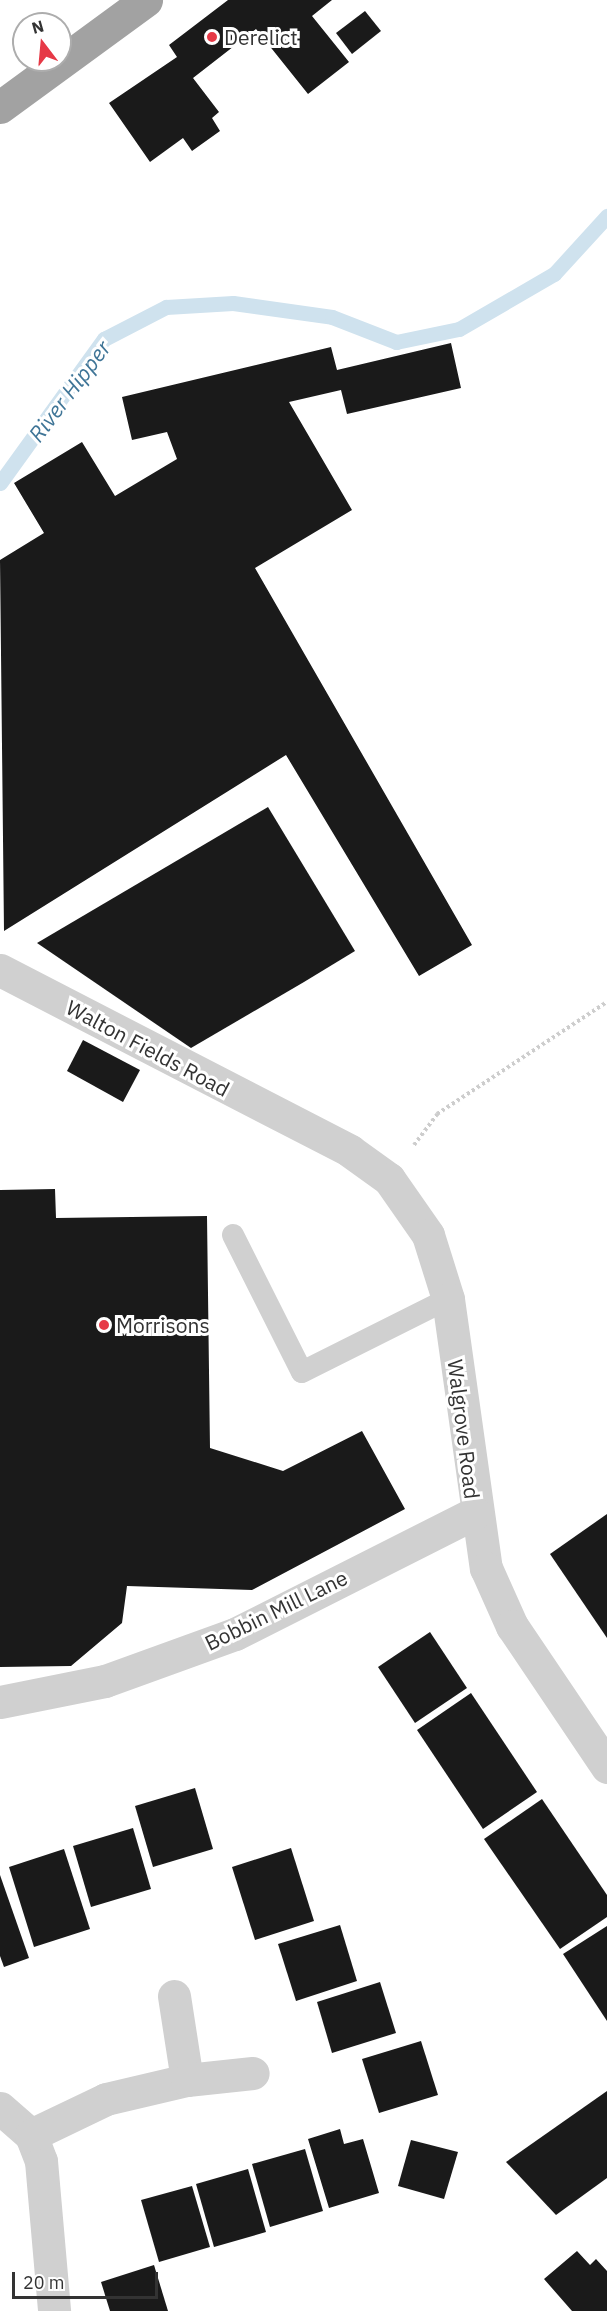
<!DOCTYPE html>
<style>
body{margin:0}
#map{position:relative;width:607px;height:2311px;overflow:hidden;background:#fff;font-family:"IBM Plex Sans",sans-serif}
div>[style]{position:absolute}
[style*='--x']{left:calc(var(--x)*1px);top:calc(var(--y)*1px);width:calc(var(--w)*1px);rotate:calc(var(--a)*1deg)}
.stream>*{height:15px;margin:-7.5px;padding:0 7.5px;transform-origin:7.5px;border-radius:7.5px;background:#cfe2ee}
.building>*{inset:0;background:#1a1a1a}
.path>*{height:4px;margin-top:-2px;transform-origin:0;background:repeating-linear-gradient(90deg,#cdcdcd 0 3px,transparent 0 6px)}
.service>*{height:22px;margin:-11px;padding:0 11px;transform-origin:11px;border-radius:11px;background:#d0d0d0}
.minor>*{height:33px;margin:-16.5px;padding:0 16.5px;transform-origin:16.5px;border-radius:16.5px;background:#d0d0d0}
.trunk>*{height:33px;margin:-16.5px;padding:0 16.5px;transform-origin:16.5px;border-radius:16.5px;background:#a2a2a2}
.dots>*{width:16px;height:16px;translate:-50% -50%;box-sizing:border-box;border:3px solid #fff;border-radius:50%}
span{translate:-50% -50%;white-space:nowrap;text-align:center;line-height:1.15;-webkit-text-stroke:6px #fff;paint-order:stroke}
.poi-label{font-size:21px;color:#333}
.left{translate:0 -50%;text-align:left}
.street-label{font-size:21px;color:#333}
.water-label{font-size:22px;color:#3f7597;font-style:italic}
.north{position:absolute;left:12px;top:12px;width:60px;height:60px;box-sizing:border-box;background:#fff;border:2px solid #adadad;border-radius:50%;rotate:344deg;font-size:16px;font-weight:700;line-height:24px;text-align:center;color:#333}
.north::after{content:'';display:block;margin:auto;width:21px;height:27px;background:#e63946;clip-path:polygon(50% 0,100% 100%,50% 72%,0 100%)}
.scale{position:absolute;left:12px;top:2272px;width:146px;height:27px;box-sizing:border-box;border:3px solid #333;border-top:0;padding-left:8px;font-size:18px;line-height:21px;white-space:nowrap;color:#333;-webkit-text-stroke:4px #fff;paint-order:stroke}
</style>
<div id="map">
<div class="stream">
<i style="--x:0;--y:483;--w:178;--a:-54.2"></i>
<i style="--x:104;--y:339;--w:70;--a:-27.3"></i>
<i style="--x:166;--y:307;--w:67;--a:-3.4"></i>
<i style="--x:233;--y:303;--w:100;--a:8"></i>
<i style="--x:332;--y:317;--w:69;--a:21.3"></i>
<i style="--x:396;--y:342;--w:64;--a:-11.7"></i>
<i style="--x:459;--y:329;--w:110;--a:-30.1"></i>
<i style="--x:554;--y:274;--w:79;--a:-47.6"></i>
</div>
<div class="building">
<i style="clip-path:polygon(228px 0,332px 0,312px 16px,349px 62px,308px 94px,256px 29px,193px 78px,219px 112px,212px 118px,220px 131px,192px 151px,183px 138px,150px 162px,109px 103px,177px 57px,169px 45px)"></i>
<i style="clip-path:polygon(365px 11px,381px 31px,352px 54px,336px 33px)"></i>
<i style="clip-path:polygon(451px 343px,461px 388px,347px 414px,341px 390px,289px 402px,352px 510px,255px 568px,472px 945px,419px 976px,286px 755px,4px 931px,0 560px,44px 533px,14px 483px,82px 442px,115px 496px,177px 459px,167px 432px,132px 440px,122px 397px,331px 347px,337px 370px)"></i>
<i style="clip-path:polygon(268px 807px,355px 951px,304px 982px,191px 1048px,37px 943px)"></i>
<i style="clip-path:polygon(83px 1040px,140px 1070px,123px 1102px,67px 1071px)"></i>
<i style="clip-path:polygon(55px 1189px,56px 1218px,207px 1216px,210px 1448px,283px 1471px,362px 1431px,405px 1509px,252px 1590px,127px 1586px,122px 1623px,71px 1666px,0 1667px,0 1190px)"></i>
<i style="clip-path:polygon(607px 1514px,607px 1638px,550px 1554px)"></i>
<i style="clip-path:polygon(430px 1632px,467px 1688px,415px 1723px,378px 1667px)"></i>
<i style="clip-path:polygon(471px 1693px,537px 1792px,483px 1829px,417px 1730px)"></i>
<i style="clip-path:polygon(195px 1788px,213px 1849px,153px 1867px,135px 1806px)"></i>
<i style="clip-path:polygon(542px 1799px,607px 1895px,607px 1917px,560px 1949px,484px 1839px)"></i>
<i style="clip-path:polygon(133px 1828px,151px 1889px,91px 1907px,73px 1846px)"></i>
<i style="clip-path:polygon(291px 1848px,314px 1921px,255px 1940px,232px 1867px)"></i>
<i style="clip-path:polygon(64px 1849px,90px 1929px,34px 1947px,9px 1867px)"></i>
<i style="clip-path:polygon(0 1875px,29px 1958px,4px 1967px,0 1956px)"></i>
<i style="clip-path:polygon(340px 1925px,357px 1981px,296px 2001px,278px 1944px)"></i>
<i style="clip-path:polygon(607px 1926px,607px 2021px,563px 1954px)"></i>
<i style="clip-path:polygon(380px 1982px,396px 2033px,332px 2053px,317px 2002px)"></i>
<i style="clip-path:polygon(421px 2041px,438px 2095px,379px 2113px,362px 2059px)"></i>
<i style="clip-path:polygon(607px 2091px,607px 2178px,556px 2215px,506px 2162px)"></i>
<i style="clip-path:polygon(340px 2129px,344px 2144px,363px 2139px,379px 2193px,329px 2208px,308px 2139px)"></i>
<i style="clip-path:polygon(411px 2140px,458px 2152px,444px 2199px,398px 2186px)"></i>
<i style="clip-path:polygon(305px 2149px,323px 2211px,270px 2227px,252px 2164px)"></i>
<i style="clip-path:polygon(248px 2169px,266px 2232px,214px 2247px,196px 2184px)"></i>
<i style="clip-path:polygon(192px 2186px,210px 2247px,159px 2262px,141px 2200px)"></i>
<i style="clip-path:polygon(577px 2251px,590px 2265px,596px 2259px,607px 2271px,607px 2311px,572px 2311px,544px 2279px)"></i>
<i style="clip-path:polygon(154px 2265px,168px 2311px,110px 2311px,101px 2282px)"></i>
</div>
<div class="path">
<i style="--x:414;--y:1145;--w:39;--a:-53"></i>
<i style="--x:437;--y:1114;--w:204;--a:-33.4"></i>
</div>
<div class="service">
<i style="--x:233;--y:1235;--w:153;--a:63.3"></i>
<i style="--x:302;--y:1372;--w:163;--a:-26.6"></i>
</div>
<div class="minor">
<i style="--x:0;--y:970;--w:394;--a:27.3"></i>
<i style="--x:350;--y:1151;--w:48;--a:35.7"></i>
<i style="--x:389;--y:1179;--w:68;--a:55.1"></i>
<i style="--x:428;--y:1235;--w:67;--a:72.6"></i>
<i style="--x:448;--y:1299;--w:272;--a:82"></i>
<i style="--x:486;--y:1568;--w:64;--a:65.9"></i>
<i style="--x:512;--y:1626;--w:170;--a:56"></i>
<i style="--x:0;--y:1702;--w:107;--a:-11.3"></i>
<i style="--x:105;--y:1681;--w:138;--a:-19.9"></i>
<i style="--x:235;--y:1634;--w:269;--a:-26.8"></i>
<i style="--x:174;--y:1996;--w:85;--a:81.2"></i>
<i style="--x:0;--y:2108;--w:41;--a:41.1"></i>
<i style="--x:31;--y:2135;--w:28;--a:69"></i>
<i style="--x:41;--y:2161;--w:151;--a:85"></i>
<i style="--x:31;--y:2135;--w:83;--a:-25.6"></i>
<i style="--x:106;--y:2099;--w:83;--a:-13.2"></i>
<i style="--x:187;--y:2080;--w:66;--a:-6.1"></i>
</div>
<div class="trunk">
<i style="--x:0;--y:107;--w:181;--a:-36.2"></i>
</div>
<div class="dots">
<i style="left:212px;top:37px;background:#e63946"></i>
<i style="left:104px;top:1325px;background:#e63946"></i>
</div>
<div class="poi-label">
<span class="left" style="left:224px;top:37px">Derelict</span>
<span class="left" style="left:116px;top:1325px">Morrisons</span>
</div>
<div class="street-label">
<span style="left:148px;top:1048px;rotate:28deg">Walton Fields Road</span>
<span style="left:464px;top:1429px;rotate:83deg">Walgrove Road</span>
<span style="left:276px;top:1610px;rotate:-26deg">Bobbin Mill Lane</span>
</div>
<div class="water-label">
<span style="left:69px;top:391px;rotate:-53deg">River Hipper</span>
</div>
<div class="north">N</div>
<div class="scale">20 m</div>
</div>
